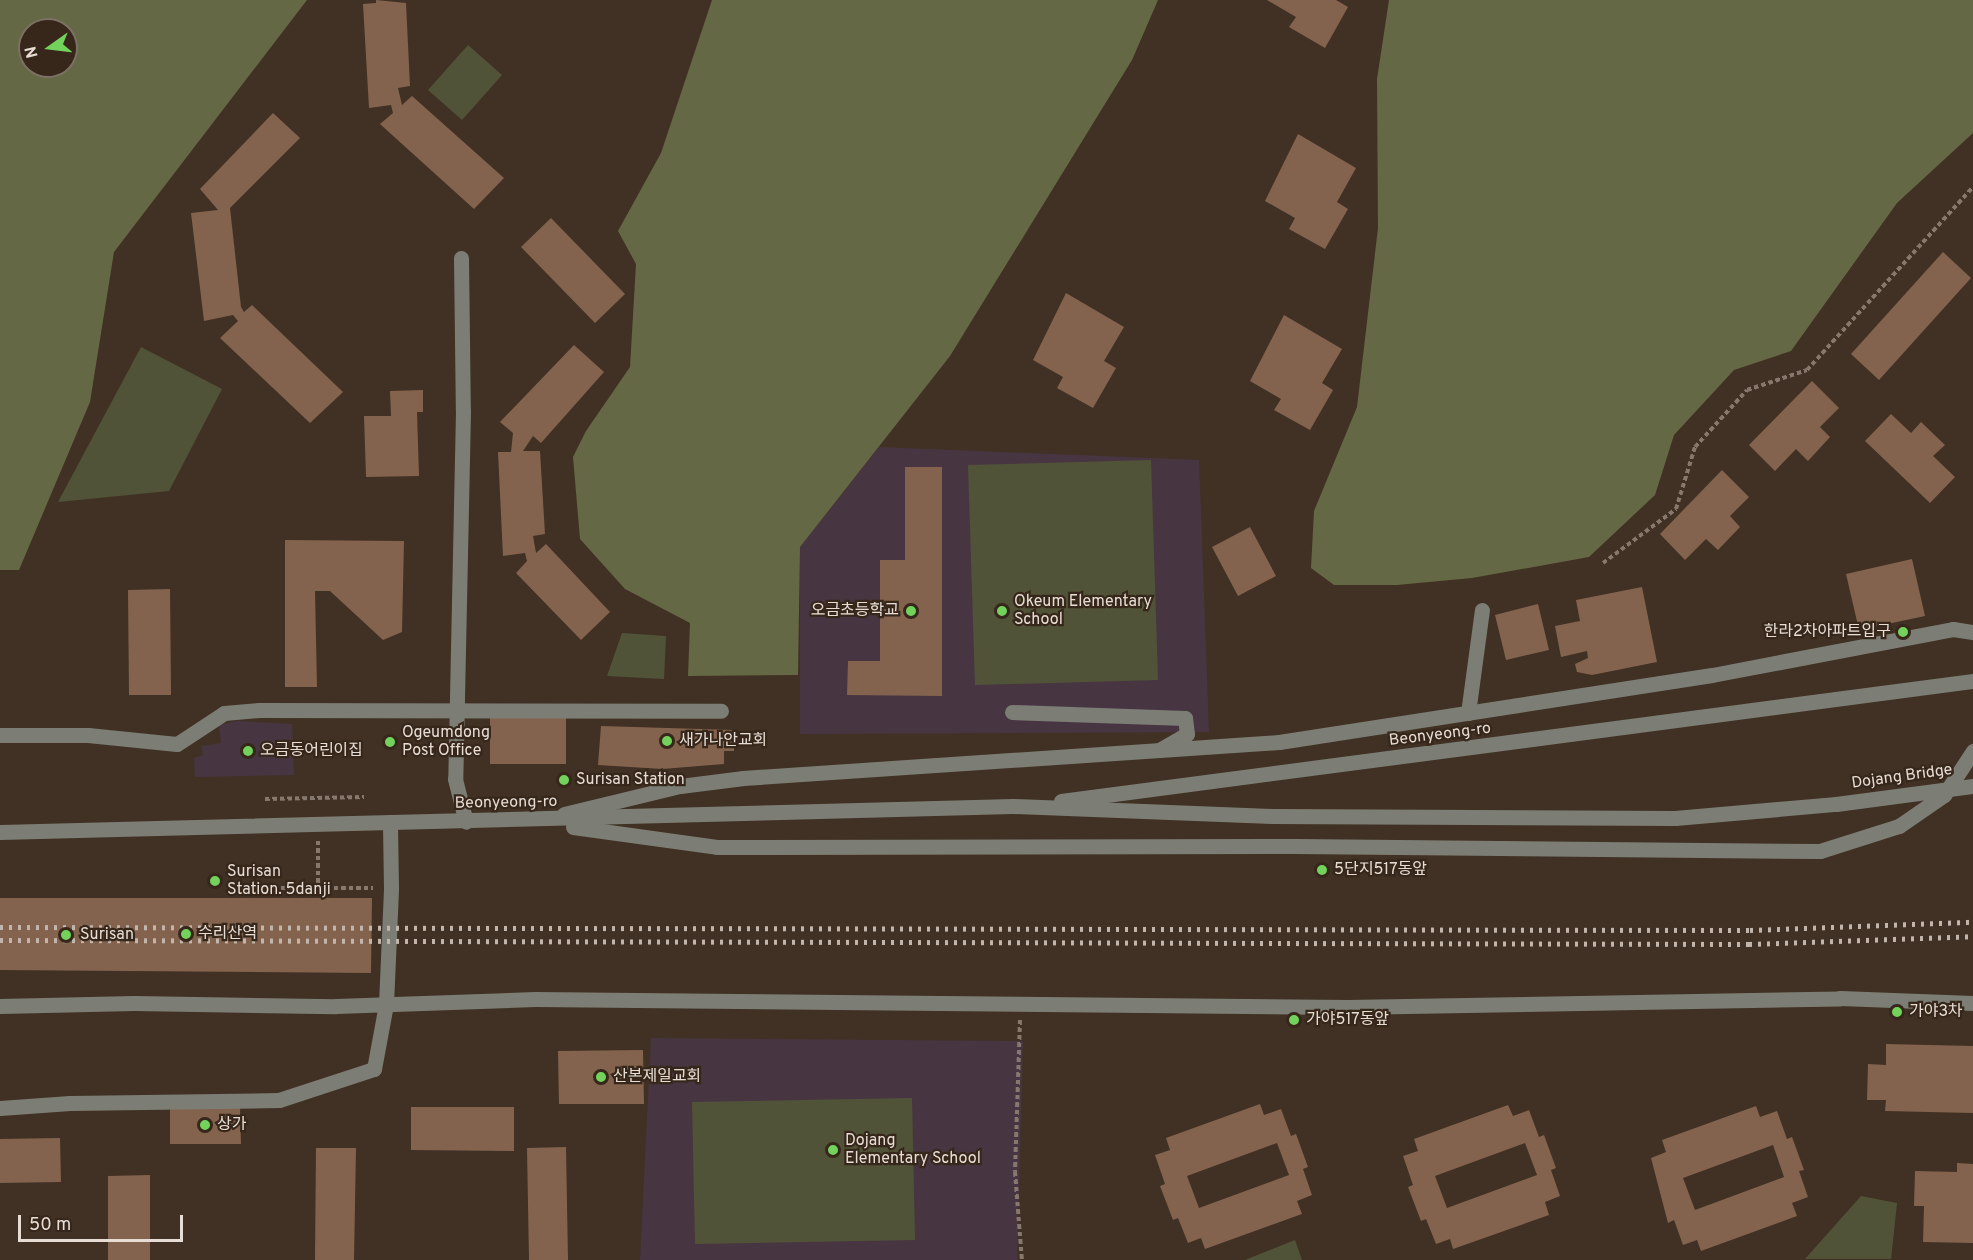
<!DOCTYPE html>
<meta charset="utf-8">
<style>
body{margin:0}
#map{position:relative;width:1973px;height:1260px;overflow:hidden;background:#413124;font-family:Overpass,"Noto Sans KR",sans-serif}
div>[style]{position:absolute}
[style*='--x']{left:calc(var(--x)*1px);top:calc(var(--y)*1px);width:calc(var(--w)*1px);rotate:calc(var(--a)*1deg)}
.education>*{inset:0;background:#473642}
.green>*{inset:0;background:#515338}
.forest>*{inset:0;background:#656844}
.building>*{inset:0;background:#83634d}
.path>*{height:4px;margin-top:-2px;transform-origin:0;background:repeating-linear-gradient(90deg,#86786d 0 4.5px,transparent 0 7.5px)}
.minor>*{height:15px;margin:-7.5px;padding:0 7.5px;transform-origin:7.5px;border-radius:7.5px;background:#7c7e75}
.rail>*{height:4.5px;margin-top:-2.25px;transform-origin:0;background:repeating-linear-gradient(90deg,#c1b5ac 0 3px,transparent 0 9px)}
.dots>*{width:16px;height:16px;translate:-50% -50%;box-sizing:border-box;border:3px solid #36271a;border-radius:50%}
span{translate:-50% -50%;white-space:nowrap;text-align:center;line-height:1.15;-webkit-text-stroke:4.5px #36271a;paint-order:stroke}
.poi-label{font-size:16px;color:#e7ddd5}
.left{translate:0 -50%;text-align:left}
.right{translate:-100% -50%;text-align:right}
.street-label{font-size:16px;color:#e7ddd5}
.north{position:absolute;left:18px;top:18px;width:60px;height:60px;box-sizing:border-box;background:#36271a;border:2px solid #7d7065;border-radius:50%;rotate:256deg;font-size:16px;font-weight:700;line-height:24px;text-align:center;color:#e7ddd5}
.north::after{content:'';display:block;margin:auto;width:21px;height:27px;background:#73d25c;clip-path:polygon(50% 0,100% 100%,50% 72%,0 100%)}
.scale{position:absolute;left:18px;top:1215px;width:165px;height:27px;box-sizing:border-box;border:3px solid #e7ddd5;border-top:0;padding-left:8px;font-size:18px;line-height:21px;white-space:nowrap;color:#e7ddd5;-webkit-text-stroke:4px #36271a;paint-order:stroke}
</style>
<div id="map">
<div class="education">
<i style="clip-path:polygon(879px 447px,1199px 460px,1209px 732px,800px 734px,800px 547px)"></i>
<i style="clip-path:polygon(236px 721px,292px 724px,294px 775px,195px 777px,194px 758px,203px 755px,201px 746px,221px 743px,219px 725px)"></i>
<i style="clip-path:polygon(651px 1038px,1023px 1041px,1017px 1260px,640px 1260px)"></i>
</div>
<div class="green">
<i style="clip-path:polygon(468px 45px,502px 75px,462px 120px,428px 90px)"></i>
<i style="clip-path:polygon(141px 347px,222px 389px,169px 491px,58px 502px)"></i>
<i style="clip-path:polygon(1151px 460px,1158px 680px,975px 685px,968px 465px)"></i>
<i style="clip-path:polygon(622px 633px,666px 636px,664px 679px,607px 676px)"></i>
<i style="clip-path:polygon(912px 1098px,915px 1240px,695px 1244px,692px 1102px)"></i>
<i style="clip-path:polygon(1861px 1196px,1897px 1203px,1891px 1259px,1805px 1259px)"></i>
<i style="clip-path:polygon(1295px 1240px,1302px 1260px,1245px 1260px)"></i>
</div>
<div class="forest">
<i style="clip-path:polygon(evenodd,0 0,307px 0,114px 252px,90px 402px,19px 570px,0 570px,0 0,30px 30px,66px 30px,66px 66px,30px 66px,30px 30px)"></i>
<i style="clip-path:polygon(712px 0,1158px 0,1132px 60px,950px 356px,800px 547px,798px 675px,688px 676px,690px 623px,625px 589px,580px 539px,573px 457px,586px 431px,630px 367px,636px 264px,618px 231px,661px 153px)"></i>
<i style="clip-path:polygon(1389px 0,1973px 0,1973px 133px,1897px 203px,1791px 351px,1734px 370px,1674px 435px,1655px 495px,1589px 557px,1472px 578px,1397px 585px,1334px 585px,1311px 568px,1314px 511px,1357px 407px,1378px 228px,1377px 79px)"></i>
</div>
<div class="building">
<i style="clip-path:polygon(376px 0,406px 3px,410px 86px,398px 88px,402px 105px,412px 96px,504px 178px,474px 209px,380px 124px,393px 113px,391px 105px,369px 108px,363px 4px,376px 3px)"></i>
<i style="clip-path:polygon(1267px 0,1336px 0,1348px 7px,1325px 48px,1289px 27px,1296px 17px)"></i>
<i style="clip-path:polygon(273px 113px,300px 138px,230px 208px,241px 307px,244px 312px,252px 305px,343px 392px,310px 423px,220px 338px,238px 321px,233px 315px,204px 321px,191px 213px,218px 210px,200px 189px)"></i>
<i style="clip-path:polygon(1298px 134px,1356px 168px,1337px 202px,1348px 209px,1325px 249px,1289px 229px,1295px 218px,1265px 201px)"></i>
<i style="clip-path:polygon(551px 218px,625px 294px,595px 323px,521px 247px)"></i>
<i style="clip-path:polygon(1943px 252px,1971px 278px,1879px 380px,1851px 354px)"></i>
<i style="clip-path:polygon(1066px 293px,1124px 327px,1104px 361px,1116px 368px,1093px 408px,1057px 388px,1063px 377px,1033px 360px)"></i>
<i style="clip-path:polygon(1284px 315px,1342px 349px,1322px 383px,1333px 390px,1310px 430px,1274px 410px,1281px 399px,1250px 381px)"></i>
<i style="clip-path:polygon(574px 345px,604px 372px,541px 443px,533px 436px,523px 451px,540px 451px,545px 534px,533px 536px,536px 553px,546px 544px,610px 612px,581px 640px,516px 573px,527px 561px,525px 553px,503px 556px,498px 452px,511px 452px,513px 433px,500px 422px)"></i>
<i style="clip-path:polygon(1812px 381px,1839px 408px,1820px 427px,1830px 437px,1808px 461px,1796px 449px,1775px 471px,1749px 445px)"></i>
<i style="clip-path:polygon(423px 390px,423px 412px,417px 412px,419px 476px,366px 477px,364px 416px,391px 416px,390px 391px)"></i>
<i style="clip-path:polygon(1891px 414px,1911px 433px,1921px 422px,1945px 445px,1933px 456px,1955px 477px,1930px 503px,1865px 441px)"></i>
<i style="clip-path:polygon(905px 467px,942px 467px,942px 696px,847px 695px,848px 661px,880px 661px,880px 560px,905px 560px)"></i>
<i style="clip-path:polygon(1722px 470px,1749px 497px,1730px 516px,1740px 527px,1718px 550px,1706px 539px,1685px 560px,1660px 534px)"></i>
<i style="clip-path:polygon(1250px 527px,1276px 576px,1238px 596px,1212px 547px)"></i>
<i style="clip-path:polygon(285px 540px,404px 541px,402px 632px,383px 640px,330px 591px,315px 591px,317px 687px,285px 687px)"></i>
<i style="clip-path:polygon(1912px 559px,1925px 616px,1859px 630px,1846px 574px)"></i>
<i style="clip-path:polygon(1642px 587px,1657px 662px,1592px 675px,1577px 672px,1575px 664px,1588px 658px,1587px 651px,1561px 657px,1555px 626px,1580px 621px,1576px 600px)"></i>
<i style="clip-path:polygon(170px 589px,171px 695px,129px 695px,128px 590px)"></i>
<i style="clip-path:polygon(1538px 604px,1549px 650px,1506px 660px,1495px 615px)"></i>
<i style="clip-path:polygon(490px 718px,566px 718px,566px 764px,490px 764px)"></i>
<i style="clip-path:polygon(601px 726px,734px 730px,734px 751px,724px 751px,724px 764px,662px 769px,598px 765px)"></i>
<i style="clip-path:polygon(0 898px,372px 898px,371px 973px,0 970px)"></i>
<i style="clip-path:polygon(1886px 1044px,1973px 1046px,1973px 1113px,1885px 1111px,1886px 1100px,1867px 1100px,1868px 1064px,1886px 1065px)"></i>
<i style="clip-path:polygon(643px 1050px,644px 1104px,559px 1104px,558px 1051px)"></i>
<i style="clip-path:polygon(evenodd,1260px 1104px,1264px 1115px,1281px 1109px,1291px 1136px,1296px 1134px,1308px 1167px,1303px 1169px,1312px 1195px,1297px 1201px,1302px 1214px,1205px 1249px,1201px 1238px,1188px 1243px,1178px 1218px,1173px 1220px,1160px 1186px,1165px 1184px,1155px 1155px,1170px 1150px,1166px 1138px,1260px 1104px,1277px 1143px,1289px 1175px,1199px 1208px,1187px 1176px,1277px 1143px)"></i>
<i style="clip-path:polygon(240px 1105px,241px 1144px,170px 1144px,170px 1106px)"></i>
<i style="clip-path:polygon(evenodd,1508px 1105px,1513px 1116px,1529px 1110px,1539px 1137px,1544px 1135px,1556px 1168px,1551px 1170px,1560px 1196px,1545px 1202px,1549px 1215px,1453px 1249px,1450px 1239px,1436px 1244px,1426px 1219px,1421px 1221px,1408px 1187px,1413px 1185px,1403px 1156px,1418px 1151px,1414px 1139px,1508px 1105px,1525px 1143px,1537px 1175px,1447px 1208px,1435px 1176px,1525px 1143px)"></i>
<i style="clip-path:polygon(evenodd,1756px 1106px,1760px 1117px,1777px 1111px,1787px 1139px,1792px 1137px,1804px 1170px,1799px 1171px,1808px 1197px,1792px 1203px,1797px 1216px,1701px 1251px,1697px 1240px,1683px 1245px,1674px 1220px,1668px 1223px,1651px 1158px,1666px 1152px,1662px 1140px,1756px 1106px,1773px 1145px,1784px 1177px,1695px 1210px,1683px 1178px,1773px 1145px)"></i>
<i style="clip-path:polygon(411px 1107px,514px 1107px,514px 1151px,411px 1150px)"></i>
<i style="clip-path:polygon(60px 1138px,61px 1182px,0 1183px,0 1139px)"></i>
<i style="clip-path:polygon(566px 1147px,568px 1260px,529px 1260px,527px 1148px)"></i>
<i style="clip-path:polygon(316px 1148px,356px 1148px,354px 1260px,315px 1260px)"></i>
<i style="clip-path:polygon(1957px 1163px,1973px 1164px,1973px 1243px,1923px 1242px,1924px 1206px,1914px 1206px,1915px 1171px,1957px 1172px)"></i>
<i style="clip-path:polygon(150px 1175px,150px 1260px,108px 1260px,108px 1176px)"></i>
</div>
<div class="path">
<i style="--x:1603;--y:563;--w:91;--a:-36.5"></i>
<i style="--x:1676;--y:509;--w:65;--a:-73"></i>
<i style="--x:1695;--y:447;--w:77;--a:-47.6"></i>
<i style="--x:1747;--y:390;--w:63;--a:-18.4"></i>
<i style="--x:1807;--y:370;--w:247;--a:-47.8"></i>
<i style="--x:265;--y:799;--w:99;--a:-1.2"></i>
<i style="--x:318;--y:841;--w:47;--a:90"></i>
<i style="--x:274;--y:888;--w:99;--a:0"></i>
<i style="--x:1020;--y:1020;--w:152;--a:91.9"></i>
<i style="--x:1015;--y:1172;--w:88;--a:85.5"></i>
</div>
<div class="minor">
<i style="--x:461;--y:258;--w:153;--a:89.3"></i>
<i style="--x:463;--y:411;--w:368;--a:91.2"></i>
<i style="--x:455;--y:779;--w:44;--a:75.7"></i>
<i style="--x:1012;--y:712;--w:173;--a:2"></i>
<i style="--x:1185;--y:718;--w:16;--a:83"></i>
<i style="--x:1187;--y:734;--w:32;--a:150"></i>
<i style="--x:1468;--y:713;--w:104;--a:-82.3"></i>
<i style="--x:0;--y:735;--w:88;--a:0"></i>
<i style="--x:88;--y:735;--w:89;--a:5.8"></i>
<i style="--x:177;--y:744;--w:56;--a:-33.4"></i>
<i style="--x:224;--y:713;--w:35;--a:-5"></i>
<i style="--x:259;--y:710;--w:462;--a:0.1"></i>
<i style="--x:1061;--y:801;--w:920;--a:-7.5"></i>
<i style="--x:564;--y:814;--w:119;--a:-13.6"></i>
<i style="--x:680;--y:786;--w:64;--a:-7.2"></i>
<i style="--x:743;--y:778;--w:537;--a:-3.84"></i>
<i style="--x:1279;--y:742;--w:438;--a:-8.8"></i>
<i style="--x:1712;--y:675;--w:245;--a:-10.8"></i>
<i style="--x:1953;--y:629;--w:20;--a:9"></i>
<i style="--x:573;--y:827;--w:145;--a:7.9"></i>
<i style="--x:717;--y:847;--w:578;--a:-0.1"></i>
<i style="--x:1295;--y:846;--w:525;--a:0.55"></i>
<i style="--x:1820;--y:851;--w:83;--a:-17.6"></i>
<i style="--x:1899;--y:826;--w:55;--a:-34.6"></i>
<i style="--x:1944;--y:795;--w:53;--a:-56.6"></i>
<i style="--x:0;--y:832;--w:1013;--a:-1.47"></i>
<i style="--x:1013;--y:806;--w:259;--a:2.2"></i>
<i style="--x:1272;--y:816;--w:403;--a:0.3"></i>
<i style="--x:1675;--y:818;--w:162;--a:-5"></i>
<i style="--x:1836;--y:804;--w:138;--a:-7.5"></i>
<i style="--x:0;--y:1006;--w:134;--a:-1.3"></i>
<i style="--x:134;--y:1003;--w:202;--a:0.9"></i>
<i style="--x:336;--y:1006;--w:199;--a:-2"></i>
<i style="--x:535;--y:999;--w:812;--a:0.56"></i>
<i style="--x:1347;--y:1007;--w:493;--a:-1"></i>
<i style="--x:1840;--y:998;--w:133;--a:2.2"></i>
<i style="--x:0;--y:1108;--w:70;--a:-4.1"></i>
<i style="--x:70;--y:1103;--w:209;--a:-0.8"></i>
<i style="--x:279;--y:1100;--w:100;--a:-18.1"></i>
<i style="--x:374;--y:1069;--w:66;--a:-79.5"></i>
<i style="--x:386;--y:1004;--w:116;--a:-87.5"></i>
<i style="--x:391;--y:888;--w:66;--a:-90.9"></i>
</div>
<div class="rail">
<i style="--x:0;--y:927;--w:1750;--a:0.1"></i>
<i style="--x:1750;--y:930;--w:223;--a:-2.1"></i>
<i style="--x:0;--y:940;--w:1749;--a:0.13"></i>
<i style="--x:1749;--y:944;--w:224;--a:-2"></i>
</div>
<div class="dots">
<i style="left:911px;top:611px;background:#73d25c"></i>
<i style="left:1002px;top:611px;background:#73d25c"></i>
<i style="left:1903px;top:632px;background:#73d25c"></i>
<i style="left:667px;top:741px;background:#73d25c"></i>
<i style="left:390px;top:742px;background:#73d25c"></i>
<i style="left:248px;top:751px;background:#73d25c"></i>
<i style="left:564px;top:780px;background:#73d25c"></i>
<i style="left:1322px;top:870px;background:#73d25c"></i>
<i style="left:215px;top:881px;background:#73d25c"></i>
<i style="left:186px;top:934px;background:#73d25c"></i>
<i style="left:66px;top:935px;background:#73d25c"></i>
<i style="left:1897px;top:1012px;background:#73d25c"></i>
<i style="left:1294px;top:1020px;background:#73d25c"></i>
<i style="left:601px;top:1077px;background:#73d25c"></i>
<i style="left:205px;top:1125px;background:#73d25c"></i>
<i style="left:833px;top:1150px;background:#73d25c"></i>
</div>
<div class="poi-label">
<span class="left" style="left:1014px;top:611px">Okeum Elementary<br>School</span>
<span class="right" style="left:899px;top:611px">오금초등학교</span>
<span class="right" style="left:1891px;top:632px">한라2차아파트입구</span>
<span class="left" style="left:402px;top:742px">Ogeumdong<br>Post Office</span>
<span class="left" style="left:679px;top:741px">새가나안교회</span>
<span class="left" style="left:260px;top:751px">오금동어린이집</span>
<span class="left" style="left:576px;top:780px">Surisan Station</span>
<span class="left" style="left:1334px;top:870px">5단지517동앞</span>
<span class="left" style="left:227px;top:881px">Surisan<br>Station. 5danji</span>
<span class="left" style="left:198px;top:934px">수리산역</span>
<span class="left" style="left:80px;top:935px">Surisan</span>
<span class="left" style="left:1909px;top:1012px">가야3차</span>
<span class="left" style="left:1306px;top:1020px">가야517동앞</span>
<span class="left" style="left:613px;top:1077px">산본제일교회</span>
<span class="left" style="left:217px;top:1125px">상가</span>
<span class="left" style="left:845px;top:1150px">Dojang<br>Elementary School</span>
</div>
<div class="street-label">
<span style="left:1440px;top:735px;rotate:-7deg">Beonyeong-ro</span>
<span style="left:1902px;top:777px;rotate:-8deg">Dojang Bridge</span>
<span style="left:506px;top:803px;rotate:-1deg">Beonyeong-ro</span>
</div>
<div class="north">N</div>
<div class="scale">50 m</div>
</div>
